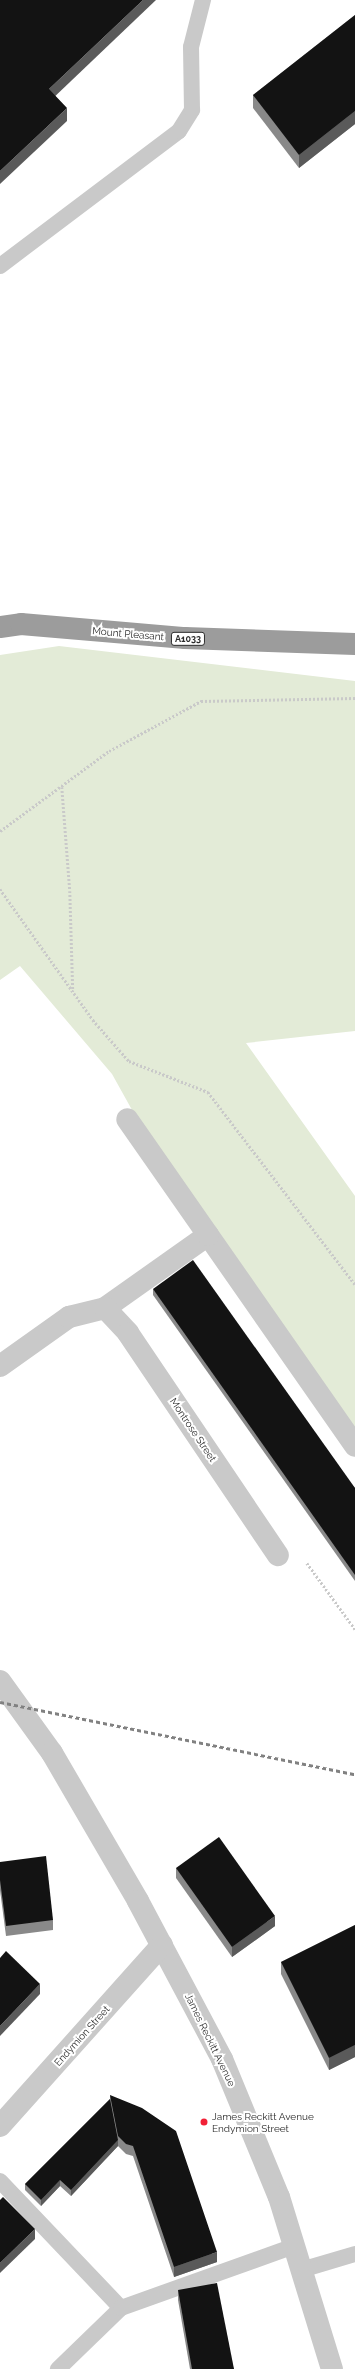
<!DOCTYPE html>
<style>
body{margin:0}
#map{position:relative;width:355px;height:2369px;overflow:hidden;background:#fff;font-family:Raleway,sans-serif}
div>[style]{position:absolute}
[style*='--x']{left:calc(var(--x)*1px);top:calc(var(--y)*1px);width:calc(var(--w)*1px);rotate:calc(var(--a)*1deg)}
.green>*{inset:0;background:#e3ebd7}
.path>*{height:2.5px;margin-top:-1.25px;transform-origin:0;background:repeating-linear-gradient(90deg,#c9c9c9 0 2px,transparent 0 4px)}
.service>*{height:16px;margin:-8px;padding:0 8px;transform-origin:8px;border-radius:8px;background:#c9c9c9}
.minor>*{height:22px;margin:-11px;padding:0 11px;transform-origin:11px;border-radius:11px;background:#c9c9c9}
.trunk>*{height:22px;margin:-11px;padding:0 11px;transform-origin:11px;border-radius:11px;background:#9c9c9c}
.rail>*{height:3px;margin-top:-1.5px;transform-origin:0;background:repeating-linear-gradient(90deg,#818181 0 4px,transparent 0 7px)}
.wall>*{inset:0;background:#898989}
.shaded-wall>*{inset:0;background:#5a5a5a}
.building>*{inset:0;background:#131313}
.dots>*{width:11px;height:11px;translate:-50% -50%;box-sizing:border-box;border:2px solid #fff;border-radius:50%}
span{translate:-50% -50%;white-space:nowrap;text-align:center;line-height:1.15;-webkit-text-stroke:4px #fff;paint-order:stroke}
.shield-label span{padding:1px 3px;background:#fff;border:1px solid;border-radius:3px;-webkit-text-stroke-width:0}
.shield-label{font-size:9px;color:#2c2c2c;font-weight:700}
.street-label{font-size:10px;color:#2c2c2c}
.poi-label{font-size:10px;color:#2c2c2c}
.left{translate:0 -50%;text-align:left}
</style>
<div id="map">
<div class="green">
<i style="clip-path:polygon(59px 646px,355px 681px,355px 1031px,246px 1043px,355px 1196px,355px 1452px,176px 1189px,112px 1074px,20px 966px,0 980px,0 655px)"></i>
</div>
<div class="path">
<i style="--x:62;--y:787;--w:104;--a:85.6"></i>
<i style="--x:70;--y:891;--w:100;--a:88.3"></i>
<i style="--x:0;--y:831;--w:135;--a:-36.3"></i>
<i style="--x:109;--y:751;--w:105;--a:-28.5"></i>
<i style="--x:201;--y:701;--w:154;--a:-1.1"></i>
<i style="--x:0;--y:889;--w:161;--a:54.6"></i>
<i style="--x:93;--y:1020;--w:55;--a:48.7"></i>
<i style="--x:129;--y:1061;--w:85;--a:21.4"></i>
<i style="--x:208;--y:1092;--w:242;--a:52.6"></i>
<i style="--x:307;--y:1563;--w:82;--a:54"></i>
</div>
<div class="service">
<i style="--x:0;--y:266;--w:224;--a:-37"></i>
<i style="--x:179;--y:131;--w:25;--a:-58"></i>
<i style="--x:192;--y:110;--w:63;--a:-90.9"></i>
<i style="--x:191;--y:47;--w:49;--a:-75.7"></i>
<i style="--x:0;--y:2181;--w:175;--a:46.4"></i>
<i style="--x:121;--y:2308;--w:88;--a:135.9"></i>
<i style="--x:301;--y:2270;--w:56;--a:-16.5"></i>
<i style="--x:121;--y:2308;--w:184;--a:-19.7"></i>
</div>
<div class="minor">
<i style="--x:208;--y:1235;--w:257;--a:55.1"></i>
<i style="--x:105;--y:1308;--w:126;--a:-35.3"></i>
<i style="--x:208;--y:1235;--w:141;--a:-124.9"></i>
<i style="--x:0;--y:1366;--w:85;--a:-35.4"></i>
<i style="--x:69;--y:1317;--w:37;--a:-14"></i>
<i style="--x:105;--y:1308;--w:34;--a:47"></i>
<i style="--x:128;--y:1333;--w:268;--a:56"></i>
<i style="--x:0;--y:1681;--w:89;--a:54.2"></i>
<i style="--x:52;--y:1753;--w:171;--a:59.8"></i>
<i style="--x:138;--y:1901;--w:179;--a:62"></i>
<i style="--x:222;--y:2059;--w:149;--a:67.6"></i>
<i style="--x:279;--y:2197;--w:180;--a:72.9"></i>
<i style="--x:0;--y:2126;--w:243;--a:-48.2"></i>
</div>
<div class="trunk">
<i style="--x:0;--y:627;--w:21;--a:-8"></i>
<i style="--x:21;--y:624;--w:165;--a:4.9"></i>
<i style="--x:185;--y:638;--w:170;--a:2"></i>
</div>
<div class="rail">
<i style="--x:0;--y:1702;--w:362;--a:11.5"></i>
</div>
<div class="wall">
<i style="clip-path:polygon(355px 15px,355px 124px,299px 168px,253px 108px,253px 95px)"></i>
<i style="clip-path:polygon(153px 1289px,355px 1488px,355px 1581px,153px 1295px)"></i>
<i style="clip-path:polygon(0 1862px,53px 1920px,53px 1930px,6px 1936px,0 1890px)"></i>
<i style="clip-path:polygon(176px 1868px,275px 1926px,232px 1957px,176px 1878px)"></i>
<i style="clip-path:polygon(355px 1925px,355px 2057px,329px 2070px,281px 1974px,281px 1962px)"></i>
<i style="clip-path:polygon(110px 2095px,217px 2262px,174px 2277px,133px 2156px,126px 2154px,118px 2146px,71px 2196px,60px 2186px,41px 2206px,25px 2190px,25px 2184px,110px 2099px)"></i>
<i style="clip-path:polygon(178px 2290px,234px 2369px,190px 2369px,178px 2300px)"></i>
</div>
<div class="shaded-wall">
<i style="clip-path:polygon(143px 0,156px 0,49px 102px,49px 89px)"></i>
<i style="clip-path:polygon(67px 108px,67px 121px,0 184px,0 171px)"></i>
<i style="clip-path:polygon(355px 111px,355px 124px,299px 168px,299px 155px)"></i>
<i style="clip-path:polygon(275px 1916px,275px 1926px,232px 1957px,232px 1947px)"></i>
<i style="clip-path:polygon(40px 1984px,40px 1994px,0 2036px,0 2026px)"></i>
<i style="clip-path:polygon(355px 2045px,355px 2057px,329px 2070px,329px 2058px)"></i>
<i style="clip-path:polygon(118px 2140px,118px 2146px,71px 2196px,71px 2190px)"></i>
<i style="clip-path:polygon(60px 2180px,60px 2186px,41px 2206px,41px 2200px)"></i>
<i style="clip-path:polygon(35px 2229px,35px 2239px,0 2273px,0 2263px)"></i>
<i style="clip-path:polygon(217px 2252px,217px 2262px,174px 2277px,174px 2267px)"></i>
</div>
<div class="building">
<i style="clip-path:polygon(0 0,143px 0,49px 89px,67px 108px,0 171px)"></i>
<i style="clip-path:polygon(355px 15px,355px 111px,299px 155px,253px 95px)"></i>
<i style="clip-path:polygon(193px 1260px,355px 1488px,355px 1575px,153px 1289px)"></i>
<i style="clip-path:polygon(219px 1837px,275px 1916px,232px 1947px,176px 1868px)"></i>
<i style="clip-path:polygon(46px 1856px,53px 1920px,6px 1926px,0 1880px,0 1862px)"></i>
<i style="clip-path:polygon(355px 1925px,355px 2045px,329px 2058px,281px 1962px)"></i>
<i style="clip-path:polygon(6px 1951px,40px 1984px,0 2026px,0 1958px)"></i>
<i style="clip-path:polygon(110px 2095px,142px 2108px,176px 2131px,217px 2252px,174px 2267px,133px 2146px,126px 2144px,118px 2136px)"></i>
<i style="clip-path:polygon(110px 2099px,118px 2140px,71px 2190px,60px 2180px,41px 2200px,25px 2184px)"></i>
<i style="clip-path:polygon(3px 2197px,35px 2229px,0 2263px,0 2200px)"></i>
<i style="clip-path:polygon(217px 2283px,234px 2369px,192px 2369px,178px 2290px)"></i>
</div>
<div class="dots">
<i style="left:204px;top:2122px;background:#f12036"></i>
</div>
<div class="shield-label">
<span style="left:188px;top:639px">A1033</span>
</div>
<div class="street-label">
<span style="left:128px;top:634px;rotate:5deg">Mount Pleasant</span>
<span style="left:193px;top:1430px;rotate:56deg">Montrose Street</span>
<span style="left:82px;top:2036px;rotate:-48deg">Endymion Street</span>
<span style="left:210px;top:2040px;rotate:64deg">James Reckitt Avenue</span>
</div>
<div class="poi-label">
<span class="left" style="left:212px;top:2122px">James Reckitt Avenue<br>Endymion Street</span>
</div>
</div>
